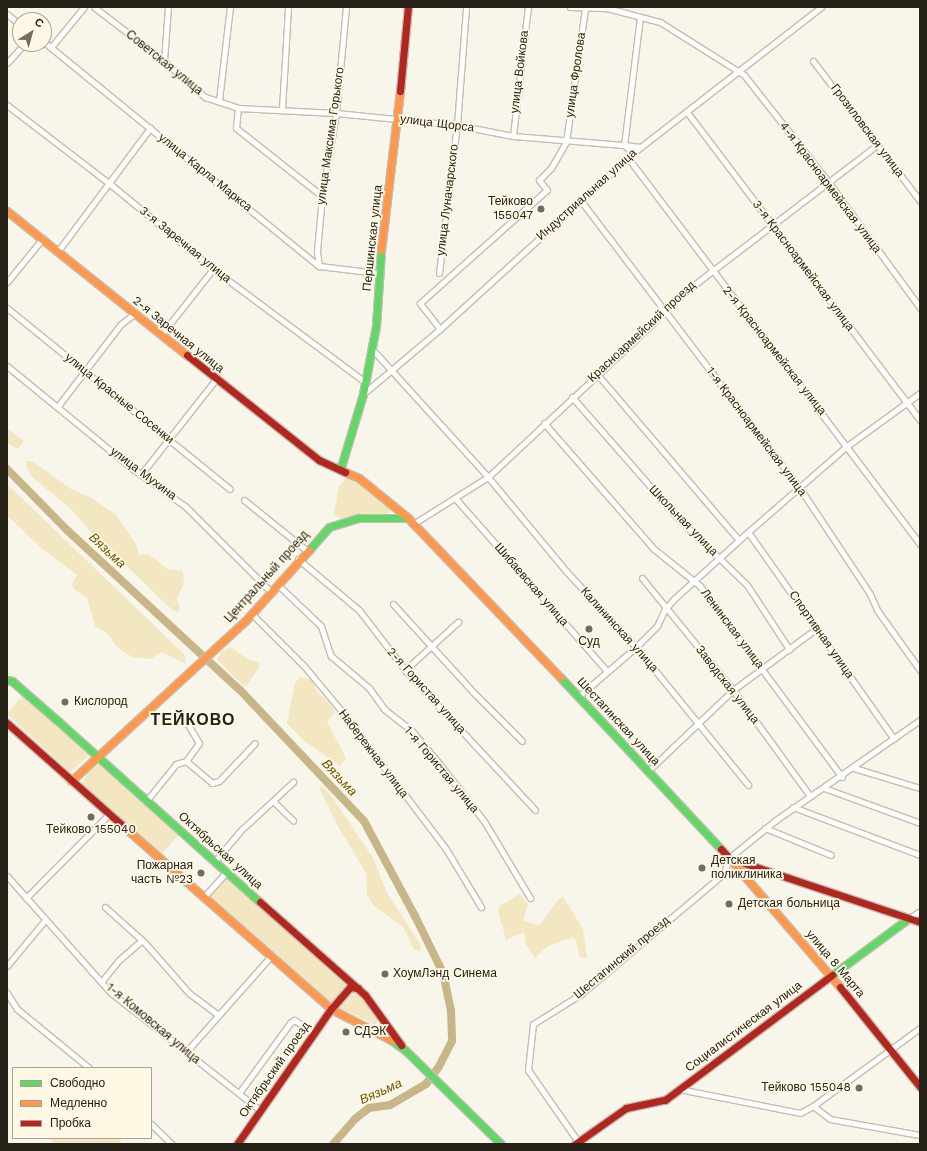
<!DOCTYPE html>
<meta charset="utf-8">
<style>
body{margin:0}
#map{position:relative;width:927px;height:1151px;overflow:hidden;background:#f8f5eb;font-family:"Work Sans",sans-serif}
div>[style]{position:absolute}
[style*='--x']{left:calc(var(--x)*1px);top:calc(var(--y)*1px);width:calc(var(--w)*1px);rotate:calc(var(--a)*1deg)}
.green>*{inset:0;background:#f3e7c2}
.river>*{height:8px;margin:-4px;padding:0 4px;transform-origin:4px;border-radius:4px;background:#c6b688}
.roads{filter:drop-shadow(1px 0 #c2beb4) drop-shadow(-1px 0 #c2beb4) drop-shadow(0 1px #c2beb4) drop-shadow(0 -1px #c2beb4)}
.street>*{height:5px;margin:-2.5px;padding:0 2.5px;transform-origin:2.5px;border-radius:2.5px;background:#fefefc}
.fast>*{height:7px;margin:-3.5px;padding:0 3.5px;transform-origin:3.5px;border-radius:3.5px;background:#63d668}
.slow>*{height:7px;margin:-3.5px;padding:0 3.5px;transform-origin:3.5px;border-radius:3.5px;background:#ff974d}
.jam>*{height:7px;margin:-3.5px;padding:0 3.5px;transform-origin:3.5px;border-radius:3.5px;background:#b3261e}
.dots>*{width:11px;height:11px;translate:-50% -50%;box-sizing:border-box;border:2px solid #fef8e5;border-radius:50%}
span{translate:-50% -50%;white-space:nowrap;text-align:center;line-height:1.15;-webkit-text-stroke:3.5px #fef8e5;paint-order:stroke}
.street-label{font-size:12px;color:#262217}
.poi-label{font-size:12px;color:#262217}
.right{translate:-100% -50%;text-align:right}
.left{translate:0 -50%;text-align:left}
.water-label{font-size:13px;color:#6b5505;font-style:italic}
.district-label{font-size:16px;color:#262217;font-weight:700;letter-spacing:1px}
.frame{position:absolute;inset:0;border:8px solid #262217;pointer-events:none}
.legend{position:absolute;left:12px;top:1067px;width:140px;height:72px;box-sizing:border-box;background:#fef8e5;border:1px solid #a8a293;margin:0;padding:5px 7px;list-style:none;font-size:12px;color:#262217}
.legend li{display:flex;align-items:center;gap:8px;height:20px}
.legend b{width:20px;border:1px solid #a8a293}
.north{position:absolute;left:12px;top:12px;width:40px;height:40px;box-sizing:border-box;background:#fef8e5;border:1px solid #a8a293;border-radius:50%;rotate:37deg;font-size:11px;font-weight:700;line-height:16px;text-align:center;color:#262217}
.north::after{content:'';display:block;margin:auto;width:14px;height:18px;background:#706c61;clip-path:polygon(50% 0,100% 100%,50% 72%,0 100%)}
</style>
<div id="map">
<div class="green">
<i style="clip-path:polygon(7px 428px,24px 441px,18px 449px,7px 443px)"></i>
<i style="clip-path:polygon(27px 461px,32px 461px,71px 489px,92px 498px,116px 515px,136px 544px,139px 555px,149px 554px,167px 569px,183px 571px,184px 584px,177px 598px,180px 610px,176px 612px,169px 607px,89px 530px,69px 507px,33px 478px,26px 466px)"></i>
<i style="clip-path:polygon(347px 477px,352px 477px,389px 506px,391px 511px,387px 514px,339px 518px,334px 514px,339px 486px)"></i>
<i style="clip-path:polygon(7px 484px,184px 654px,186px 664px,161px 652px,151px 659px,132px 657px,118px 648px,107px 633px,95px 626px,87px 598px,74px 589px,72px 584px,77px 575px,40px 547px,7px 515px)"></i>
<i style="clip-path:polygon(230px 647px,249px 660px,259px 662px,259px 668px,247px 685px,244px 686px,217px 660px,222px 651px)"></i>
<i style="clip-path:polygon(300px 677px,311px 680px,318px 692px,334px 708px,334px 713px,327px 722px,346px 758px,340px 766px,302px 739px,287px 723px,295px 683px)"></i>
<i style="clip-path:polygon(23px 695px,89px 755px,70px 772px,7px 714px)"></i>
<i style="clip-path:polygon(100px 763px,179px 834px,162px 854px,82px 784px,87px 774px)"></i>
<i style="clip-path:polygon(322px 786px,330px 794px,373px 858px,387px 893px,421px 945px,419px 951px,414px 949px,403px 927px,374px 906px,367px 895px,366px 873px,336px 823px,319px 788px)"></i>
<i style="clip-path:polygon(226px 877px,347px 986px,332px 1004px,210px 896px)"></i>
<i style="clip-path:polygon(520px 894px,528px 904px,523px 921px,539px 925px,558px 900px,563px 897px,583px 929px,587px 959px,580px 957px,576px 940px,572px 937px,547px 947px,535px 958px,526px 944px,524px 932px,506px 940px,498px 910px,501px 905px)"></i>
<i style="clip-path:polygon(349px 990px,356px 991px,371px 1009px,378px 1018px,376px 1025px,337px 1007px)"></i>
<i style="clip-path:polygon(50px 1138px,121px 1138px,120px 1144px,55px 1144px)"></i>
</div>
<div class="river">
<i style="--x:7;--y:469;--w:87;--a:45.5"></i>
<i style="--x:68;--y:531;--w:234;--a:42.8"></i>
<i style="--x:240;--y:690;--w:180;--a:46.6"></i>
<i style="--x:364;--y:821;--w:108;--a:61.8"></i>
<i style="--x:415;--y:916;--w:64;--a:63.8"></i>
<i style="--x:443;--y:973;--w:38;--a:78"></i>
<i style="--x:451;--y:1010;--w:31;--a:88"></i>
<i style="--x:452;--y:1041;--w:30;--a:117"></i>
<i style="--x:438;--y:1068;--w:20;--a:127"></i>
<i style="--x:426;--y:1084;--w:42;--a:149.7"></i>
<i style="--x:390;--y:1105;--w:21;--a:172"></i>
<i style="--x:369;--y:1108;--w:18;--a:142"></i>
<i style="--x:355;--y:1119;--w:33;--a:131"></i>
</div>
<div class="roads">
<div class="street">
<i style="--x:94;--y:7;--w:88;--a:37.6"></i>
<i style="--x:164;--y:61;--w:55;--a:41.3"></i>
<i style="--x:205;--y:97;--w:35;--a:18"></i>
<i style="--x:238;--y:108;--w:98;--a:2.9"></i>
<i style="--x:336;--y:113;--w:122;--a:5.7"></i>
<i style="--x:457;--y:125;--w:57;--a:11.1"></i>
<i style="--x:513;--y:136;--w:111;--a:4.6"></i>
<i style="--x:624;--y:145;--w:12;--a:42"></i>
<i style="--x:570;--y:7;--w:37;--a:2"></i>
<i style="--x:607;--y:8;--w:55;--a:14.8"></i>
<i style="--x:660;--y:22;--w:99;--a:32.2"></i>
<i style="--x:744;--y:75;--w:137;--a:51.8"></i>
<i style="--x:829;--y:183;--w:155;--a:53.9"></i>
<i style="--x:7;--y:14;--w:17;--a:40"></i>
<i style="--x:640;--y:17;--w:129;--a:97.1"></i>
<i style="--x:624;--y:145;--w:17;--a:7"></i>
<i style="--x:44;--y:42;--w:355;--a:39.2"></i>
<i style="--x:319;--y:266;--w:59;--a:6.8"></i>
<i style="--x:52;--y:46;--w:50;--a:-50.6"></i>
<i style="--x:164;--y:61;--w:54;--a:-85.8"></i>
<i style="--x:813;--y:61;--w:176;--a:52.6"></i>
<i style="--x:7;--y:63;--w:25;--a:-48"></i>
<i style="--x:219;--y:100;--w:94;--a:-83.3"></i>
<i style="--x:7;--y:105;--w:130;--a:37.5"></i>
<i style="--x:110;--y:184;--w:134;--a:39.5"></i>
<i style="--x:213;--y:269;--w:189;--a:36.6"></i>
<i style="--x:238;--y:108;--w:20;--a:96"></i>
<i style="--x:236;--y:128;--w:110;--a:38.3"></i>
<i style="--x:282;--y:109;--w:102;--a:-86.6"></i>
<i style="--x:687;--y:112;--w:386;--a:52.9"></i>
<i style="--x:513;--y:136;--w:130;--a:-83.4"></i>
<i style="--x:628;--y:158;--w:484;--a:52.9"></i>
<i style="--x:581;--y:201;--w:360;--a:52.7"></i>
<i style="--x:799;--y:487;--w:128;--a:56.4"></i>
<i style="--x:870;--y:594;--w:17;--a:66"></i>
<i style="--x:877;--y:610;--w:74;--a:54.4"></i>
<i style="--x:58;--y:251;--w:154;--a:-53.2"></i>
<i style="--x:319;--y:266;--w:15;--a:-98"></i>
<i style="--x:317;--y:251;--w:55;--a:-84.8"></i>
<i style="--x:322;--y:196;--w:84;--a:-80.4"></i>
<i style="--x:336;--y:113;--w:106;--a:-84.6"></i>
<i style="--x:439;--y:273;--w:149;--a:-83.1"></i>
<i style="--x:457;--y:125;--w:118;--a:-85.6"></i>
<i style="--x:7;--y:282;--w:57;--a:-50.7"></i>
<i style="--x:7;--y:308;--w:287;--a:39.1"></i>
<i style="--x:440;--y:329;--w:33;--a:-128"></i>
<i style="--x:420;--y:303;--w:170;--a:-41.7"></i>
<i style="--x:547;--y:190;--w:13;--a:-129"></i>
<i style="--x:539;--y:180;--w:17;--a:-45"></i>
<i style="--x:551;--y:168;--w:30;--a:-60"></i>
<i style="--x:566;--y:142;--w:135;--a:-81.9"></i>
<i style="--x:161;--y:335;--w:84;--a:-51.8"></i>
<i style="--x:372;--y:349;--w:173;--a:47.8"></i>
<i style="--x:488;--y:477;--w:122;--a:50.3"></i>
<i style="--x:566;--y:571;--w:103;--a:47.4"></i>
<i style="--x:636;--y:647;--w:178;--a:50.9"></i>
<i style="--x:7;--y:366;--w:163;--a:39.3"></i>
<i style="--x:133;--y:469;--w:65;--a:35.6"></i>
<i style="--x:186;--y:507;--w:120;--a:45"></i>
<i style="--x:597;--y:374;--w:218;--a:49.5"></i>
<i style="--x:363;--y:394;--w:101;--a:-40.2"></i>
<i style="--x:440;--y:329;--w:261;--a:-42.4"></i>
<i style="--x:633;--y:153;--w:238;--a:-37.8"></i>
<i style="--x:572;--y:397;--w:158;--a:48.8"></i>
<i style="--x:676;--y:516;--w:99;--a:44.2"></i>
<i style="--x:747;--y:585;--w:77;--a:56.7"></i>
<i style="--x:58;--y:406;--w:103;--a:-52.5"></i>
<i style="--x:121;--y:324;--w:16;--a:-38"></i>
<i style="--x:544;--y:423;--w:167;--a:48.9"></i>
<i style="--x:654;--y:549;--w:59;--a:38.8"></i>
<i style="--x:700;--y:586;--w:238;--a:53.4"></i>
<i style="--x:142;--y:473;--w:120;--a:-51.8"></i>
<i style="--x:455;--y:498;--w:230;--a:48.7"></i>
<i style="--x:244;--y:500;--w:80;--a:38.9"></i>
<i style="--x:413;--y:524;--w:89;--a:-32.1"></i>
<i style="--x:488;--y:477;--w:223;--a:-43"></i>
<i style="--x:651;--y:325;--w:33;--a:-47"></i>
<i style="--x:673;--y:301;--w:257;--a:-37.4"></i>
<i style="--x:748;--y:532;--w:253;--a:54.8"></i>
<i style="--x:298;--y:559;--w:80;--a:39.9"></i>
<i style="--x:359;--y:610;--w:76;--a:52.5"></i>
<i style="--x:405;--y:670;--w:191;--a:47.1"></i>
<i style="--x:642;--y:578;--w:144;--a:50.9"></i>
<i style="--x:733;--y:690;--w:131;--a:54"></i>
<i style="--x:277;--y:584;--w:61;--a:43.7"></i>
<i style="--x:321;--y:626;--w:32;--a:72"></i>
<i style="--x:331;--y:656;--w:50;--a:40.1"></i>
<i style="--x:369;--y:688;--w:26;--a:54"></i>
<i style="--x:384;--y:709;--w:36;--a:38"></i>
<i style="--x:412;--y:731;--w:40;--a:50"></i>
<i style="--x:438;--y:762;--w:75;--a:52.1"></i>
<i style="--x:484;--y:821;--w:90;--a:59.1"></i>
<i style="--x:393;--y:604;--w:119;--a:47.7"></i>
<i style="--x:473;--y:692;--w:69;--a:45"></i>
<i style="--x:251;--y:613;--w:75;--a:45"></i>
<i style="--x:304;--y:666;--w:55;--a:50.2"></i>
<i style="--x:339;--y:708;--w:177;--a:52.8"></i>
<i style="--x:446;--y:849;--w:68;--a:58.9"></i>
<i style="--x:405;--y:670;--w:72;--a:-42.2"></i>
<i style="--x:579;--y:696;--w:75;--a:-40.7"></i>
<i style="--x:636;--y:647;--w:30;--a:-45"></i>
<i style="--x:657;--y:626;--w:19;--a:-65"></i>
<i style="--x:665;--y:609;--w:15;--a:-48"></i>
<i style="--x:675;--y:598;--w:98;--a:-42.1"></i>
<i style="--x:748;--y:532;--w:131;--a:-41"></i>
<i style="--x:847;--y:446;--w:90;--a:-36"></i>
<i style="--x:186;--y:761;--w:22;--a:-54"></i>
<i style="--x:199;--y:743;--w:21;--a:-121"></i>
<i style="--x:854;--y:768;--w:69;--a:16.9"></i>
<i style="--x:649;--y:770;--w:116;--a:-43.6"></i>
<i style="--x:733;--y:690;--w:104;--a:-36.4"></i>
<i style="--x:824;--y:788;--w:102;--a:20"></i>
<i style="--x:147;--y:800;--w:46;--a:-51.1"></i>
<i style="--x:176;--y:764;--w:10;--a:-17"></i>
<i style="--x:186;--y:761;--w:34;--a:40"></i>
<i style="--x:212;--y:783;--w:7;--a:-16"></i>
<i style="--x:219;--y:781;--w:52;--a:-46.5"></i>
<i style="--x:273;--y:801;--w:28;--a:44"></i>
<i style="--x:793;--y:807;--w:136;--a:20.7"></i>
<i style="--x:765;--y:828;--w:71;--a:22.2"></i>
<i style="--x:215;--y:861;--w:38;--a:-50"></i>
<i style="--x:239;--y:832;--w:74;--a:-42.8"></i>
<i style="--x:7;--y:876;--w:155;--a:48.4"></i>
<i style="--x:110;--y:992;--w:191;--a:38.2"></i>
<i style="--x:26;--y:898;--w:118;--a:-45.3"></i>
<i style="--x:203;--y:898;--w:36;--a:-48"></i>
<i style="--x:105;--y:907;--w:54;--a:42"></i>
<i style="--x:145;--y:943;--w:67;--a:48.7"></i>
<i style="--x:189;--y:993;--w:35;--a:37"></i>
<i style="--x:909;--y:918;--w:13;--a:-32"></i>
<i style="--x:7;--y:966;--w:60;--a:-50.4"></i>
<i style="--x:102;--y:981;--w:27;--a:-51"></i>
<i style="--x:119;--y:960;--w:30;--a:-41"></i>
<i style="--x:7;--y:993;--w:19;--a:58"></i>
<i style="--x:17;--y:1009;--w:93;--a:39.3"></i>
<i style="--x:186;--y:1052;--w:127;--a:-48.5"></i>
<i style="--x:679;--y:1089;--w:123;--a:11.2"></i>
<i style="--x:800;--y:1113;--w:15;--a:-28"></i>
<i style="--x:813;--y:1106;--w:21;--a:37"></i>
<i style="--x:830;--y:1119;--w:91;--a:10.1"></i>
<i style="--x:239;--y:1093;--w:87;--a:-53.9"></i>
<i style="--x:290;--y:1023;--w:5;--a:-37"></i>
<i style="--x:294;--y:1020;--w:24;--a:30"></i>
<i style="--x:813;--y:1106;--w:132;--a:-36.1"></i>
<i style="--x:151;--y:1124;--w:29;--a:44"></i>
<i style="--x:579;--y:1143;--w:89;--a:-124.9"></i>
<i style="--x:528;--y:1070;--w:46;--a:-83.8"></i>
<i style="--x:533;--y:1024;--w:57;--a:-32"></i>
<i style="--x:581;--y:994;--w:187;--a:-40.2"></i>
<i style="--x:724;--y:873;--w:16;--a:-72"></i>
<i style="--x:729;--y:858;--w:60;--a:-39"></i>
<i style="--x:776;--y:820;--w:175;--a:-34.8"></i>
</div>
<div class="fast">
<i style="--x:341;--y:467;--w:76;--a:-73.2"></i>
<i style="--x:363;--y:394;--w:69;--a:-79.2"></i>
<i style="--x:376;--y:326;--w:76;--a:-86.2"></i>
<i style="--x:309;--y:550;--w:30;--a:-49"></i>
<i style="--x:329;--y:527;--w:31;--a:-17"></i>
<i style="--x:359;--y:518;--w:48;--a:0"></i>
<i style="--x:560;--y:677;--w:236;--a:46.9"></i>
<i style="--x:7;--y:680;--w:5;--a:11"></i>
<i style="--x:12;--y:681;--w:61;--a:41"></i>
<i style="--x:58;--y:721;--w:271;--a:41.9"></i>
<i style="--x:832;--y:975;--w:96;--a:-36.5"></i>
<i style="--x:391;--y:1040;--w:17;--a:36"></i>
<i style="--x:405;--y:1050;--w:134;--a:44.4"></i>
</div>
<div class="slow">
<i style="--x:7;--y:211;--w:231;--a:38.7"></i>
<i style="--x:381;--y:250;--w:160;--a:-83.2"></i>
<i style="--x:345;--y:472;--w:15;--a:23"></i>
<i style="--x:359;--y:478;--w:63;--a:39.2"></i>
<i style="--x:408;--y:518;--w:220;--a:46.3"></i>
<i style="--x:71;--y:781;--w:238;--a:-42.6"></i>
<i style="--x:246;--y:620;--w:94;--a:-48"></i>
<i style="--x:123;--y:826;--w:277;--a:41.3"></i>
<i style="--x:331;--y:1009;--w:68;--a:27.3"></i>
<i style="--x:729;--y:858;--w:170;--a:49.3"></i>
</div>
<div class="jam">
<i style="--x:400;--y:91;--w:84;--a:-84.6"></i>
<i style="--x:187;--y:355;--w:169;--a:38.5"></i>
<i style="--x:319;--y:460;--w:29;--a:25"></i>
<i style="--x:7;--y:723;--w:155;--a:41.6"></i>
<i style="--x:721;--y:849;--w:12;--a:48"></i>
<i style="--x:729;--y:858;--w:201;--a:18.5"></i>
<i style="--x:260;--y:902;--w:140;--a:41.5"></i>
<i style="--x:365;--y:995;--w:62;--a:54.2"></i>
<i style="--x:840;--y:987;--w:128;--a:51.3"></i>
<i style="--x:237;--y:1144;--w:165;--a:-55.2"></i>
<i style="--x:331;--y:1009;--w:29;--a:-49"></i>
<i style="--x:350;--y:987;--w:8;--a:7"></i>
<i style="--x:575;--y:1144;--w:62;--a:-35.2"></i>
<i style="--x:626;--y:1108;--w:40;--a:-12"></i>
<i style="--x:665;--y:1100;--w:209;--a:-36.8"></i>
</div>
</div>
<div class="dots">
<i style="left:541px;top:209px;background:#706c61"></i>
<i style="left:589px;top:629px;background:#706c61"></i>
<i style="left:65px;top:702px;background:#706c61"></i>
<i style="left:91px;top:817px;background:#706c61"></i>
<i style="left:702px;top:868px;background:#706c61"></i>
<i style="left:201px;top:873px;background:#706c61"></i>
<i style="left:729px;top:904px;background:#706c61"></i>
<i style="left:385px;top:974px;background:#706c61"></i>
<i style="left:346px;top:1032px;background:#706c61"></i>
<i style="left:859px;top:1088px;background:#706c61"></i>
</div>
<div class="street-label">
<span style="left:164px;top:63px;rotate:39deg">Советская улица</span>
<span style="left:520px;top:72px;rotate:-83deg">улица Войкова</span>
<span style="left:576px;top:75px;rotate:-82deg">улица Фролова</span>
<span style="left:437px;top:124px;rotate:7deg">улица Щорса</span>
<span style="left:867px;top:131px;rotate:53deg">Грозиловская улица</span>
<span style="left:331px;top:136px;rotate:-82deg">улица Максима Горького</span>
<span style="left:205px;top:173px;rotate:39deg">улица Карла Маркса</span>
<span style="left:830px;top:188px;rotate:53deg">4-я Красноармейская улица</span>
<span style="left:587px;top:195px;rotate:-42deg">Индустриальная улица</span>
<span style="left:448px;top:200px;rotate:-83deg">улица Луначарского</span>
<span style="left:373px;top:238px;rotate:-84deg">Першинская улица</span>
<span style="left:185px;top:245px;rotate:39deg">3-я Заречная улица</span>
<span style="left:803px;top:266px;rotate:53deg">3-я Красноармейская улица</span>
<span style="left:642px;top:332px;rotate:-43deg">Красноармейский проезд</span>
<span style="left:178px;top:335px;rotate:39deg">2-я Заречная улица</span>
<span style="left:774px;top:351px;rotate:52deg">2-я Красноармейская улица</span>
<span style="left:119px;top:399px;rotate:39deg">улица Красные Сосенки</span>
<span style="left:756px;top:432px;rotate:53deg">1-я Красноармейская улица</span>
<span style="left:143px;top:474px;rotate:37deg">улица Мухина</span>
<span style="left:683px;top:521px;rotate:46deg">Школьная улица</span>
<span style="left:267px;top:577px;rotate:-48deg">Центральный проезд</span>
<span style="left:531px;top:585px;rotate:49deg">Шибаевская улица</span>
<span style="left:732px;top:629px;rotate:53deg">Ленинская улица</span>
<span style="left:619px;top:630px;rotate:48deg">Калининская улица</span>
<span style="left:821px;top:635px;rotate:55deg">Спортивная улица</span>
<span style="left:727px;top:685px;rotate:52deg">Заводская улица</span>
<span style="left:426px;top:691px;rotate:48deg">2-я Гористая улица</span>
<span style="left:618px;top:722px;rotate:47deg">Шестагинская улица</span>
<span style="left:373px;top:754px;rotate:53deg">Набережная улица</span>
<span style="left:441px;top:770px;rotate:50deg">1-я Гористая улица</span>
<span style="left:220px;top:851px;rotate:42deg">Октябрьская улица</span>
<span style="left:622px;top:958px;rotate:-40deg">Шестагинский проезд</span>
<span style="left:835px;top:964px;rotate:50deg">улица 8 Марта</span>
<span style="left:153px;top:1024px;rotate:40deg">1-я Комовская улица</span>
<span style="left:744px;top:1027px;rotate:-37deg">Социалистическая улица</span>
<span style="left:275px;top:1070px;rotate:-55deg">Октябрьский проезд</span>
</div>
<div class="poi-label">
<span class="right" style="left:533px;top:209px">Тейково<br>155047</span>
<span style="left:589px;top:642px">Суд</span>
<span class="left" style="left:74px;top:702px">Кислород</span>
<span style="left:91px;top:830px">Тейково 155040</span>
<span class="left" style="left:711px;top:868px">Детская<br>поликлиника</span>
<span class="right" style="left:193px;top:873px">Пожарная<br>часть №23</span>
<span class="left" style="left:738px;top:904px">Детская больница</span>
<span class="left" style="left:393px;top:974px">ХоумЛэнд Синема</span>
<span class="left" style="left:354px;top:1032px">СДЭК</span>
<span class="right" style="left:851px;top:1088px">Тейково 155048</span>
</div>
<div class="water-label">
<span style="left:107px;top:551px;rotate:43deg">Вязьма</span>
<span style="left:339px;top:778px;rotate:47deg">Вязьма</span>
<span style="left:381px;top:1092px;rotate:-24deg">Вязьма</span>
</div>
<div class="district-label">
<span style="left:193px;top:720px">ТЕЙКОВО</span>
</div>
<div class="frame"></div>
<ul class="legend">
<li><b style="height:5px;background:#63d668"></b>Свободно</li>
<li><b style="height:5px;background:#ff974d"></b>Медленно</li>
<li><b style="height:5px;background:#b3261e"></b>Пробка</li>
</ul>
<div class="north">С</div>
</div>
